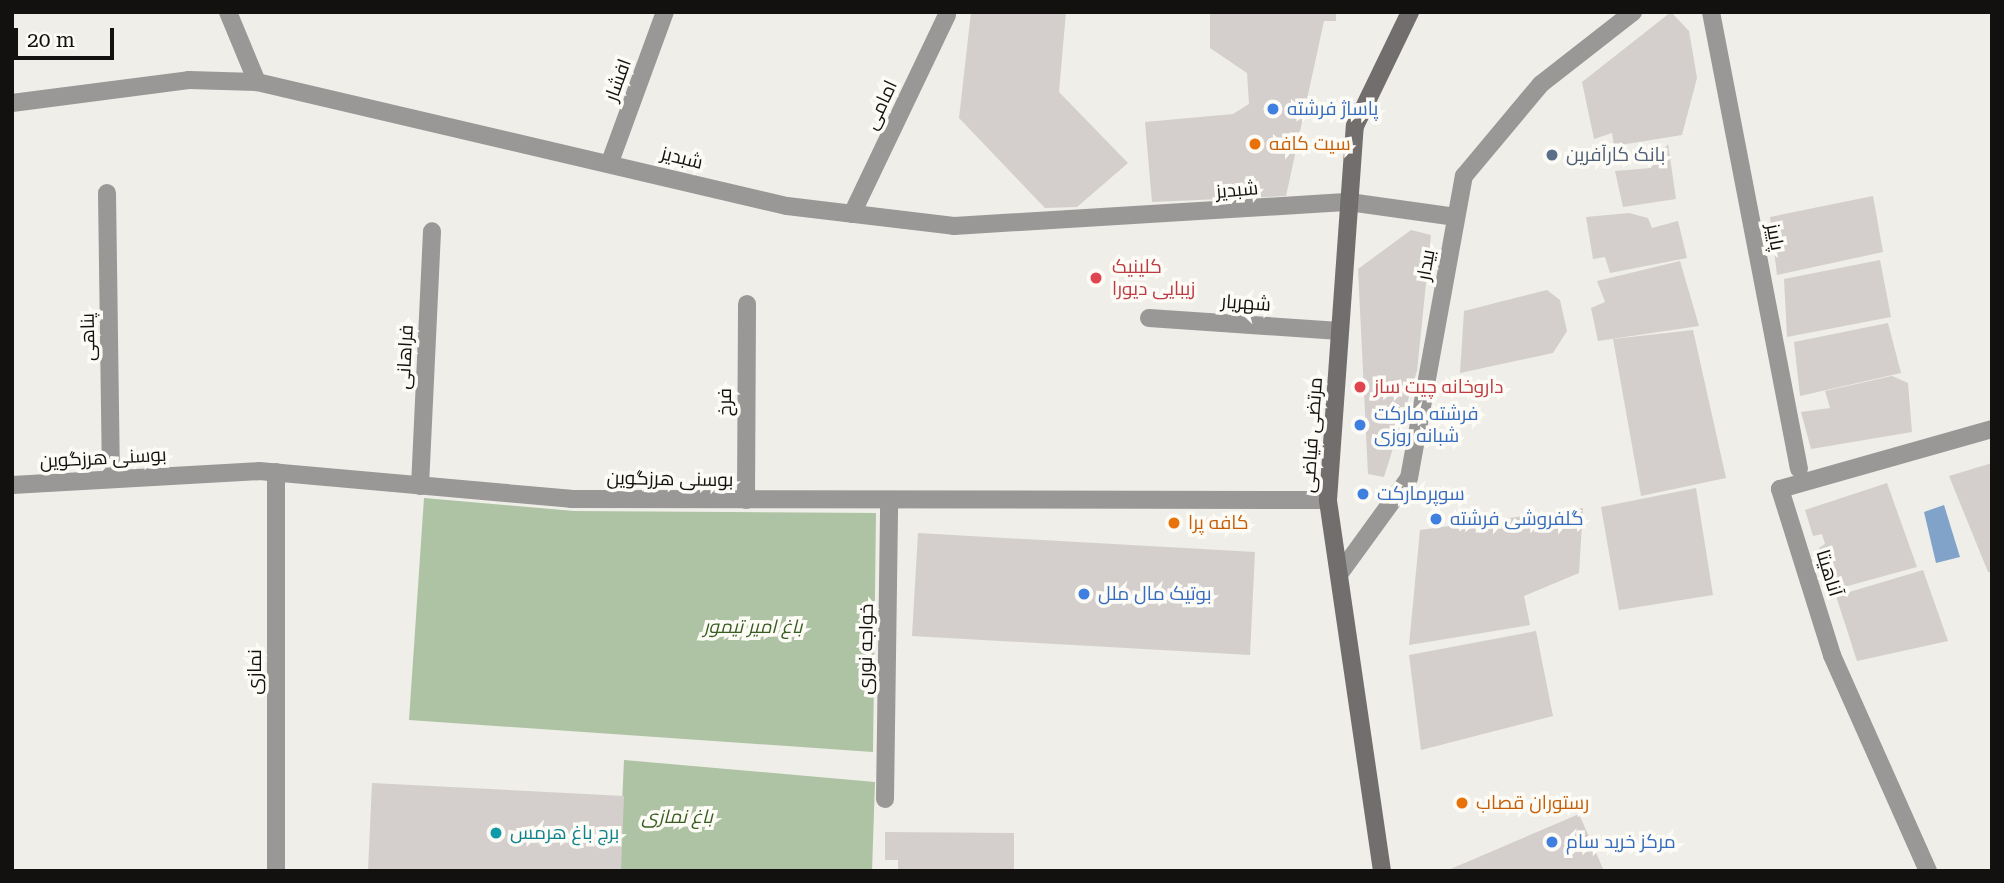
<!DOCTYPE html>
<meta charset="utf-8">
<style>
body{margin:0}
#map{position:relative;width:2004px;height:883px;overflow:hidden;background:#efeee8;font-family:"Roboto Serif",Cairo,serif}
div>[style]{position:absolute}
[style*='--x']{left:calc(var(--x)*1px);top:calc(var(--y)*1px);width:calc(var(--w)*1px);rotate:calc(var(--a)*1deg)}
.green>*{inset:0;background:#aec3a3}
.water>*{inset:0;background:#81a3ca}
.building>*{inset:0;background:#d4cfcc}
.minor>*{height:18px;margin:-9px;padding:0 9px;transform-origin:9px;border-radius:9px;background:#9a9797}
.tertiary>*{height:18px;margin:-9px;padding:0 9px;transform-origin:9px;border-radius:9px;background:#9a9797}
.secondary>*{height:18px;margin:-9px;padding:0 9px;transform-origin:9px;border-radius:9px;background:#726e6e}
.dots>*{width:19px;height:19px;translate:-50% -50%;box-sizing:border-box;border:4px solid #fdfbf6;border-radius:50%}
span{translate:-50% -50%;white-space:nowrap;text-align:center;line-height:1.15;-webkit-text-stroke:7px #fdfbf6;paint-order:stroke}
.street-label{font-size:19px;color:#12110f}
.shop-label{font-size:19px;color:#366cbe}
.left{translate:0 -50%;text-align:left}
.food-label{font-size:19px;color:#c56008}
.service-label{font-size:19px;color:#4e5e75}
.health-label{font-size:19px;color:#be3a42}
.park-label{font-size:19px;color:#385d21;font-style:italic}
.culture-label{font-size:19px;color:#0d838f}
.frame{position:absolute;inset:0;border:14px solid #12110f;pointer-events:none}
.scale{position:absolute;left:14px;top:28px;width:100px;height:32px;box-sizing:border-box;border:4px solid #12110f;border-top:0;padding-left:9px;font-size:21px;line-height:24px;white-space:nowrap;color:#12110f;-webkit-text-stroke:5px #fdfbf6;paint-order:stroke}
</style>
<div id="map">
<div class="green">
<i style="clip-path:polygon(424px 498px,574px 511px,876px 513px,873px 752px,409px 720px)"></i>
<i style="clip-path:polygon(624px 760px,875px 782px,872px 871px,619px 871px)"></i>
</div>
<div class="water">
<i style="clip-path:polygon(1944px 505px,1960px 557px,1936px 563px,1924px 512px)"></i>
</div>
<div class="building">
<i style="clip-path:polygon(971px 12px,1066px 12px,1059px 92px,1128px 163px,1077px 207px,1045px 208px,959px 118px)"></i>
<i style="clip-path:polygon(1210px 12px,1336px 12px,1336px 21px,1324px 21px,1286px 196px,1152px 202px,1145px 122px,1233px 114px,1249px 104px,1247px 73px,1210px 48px)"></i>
<i style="clip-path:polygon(1671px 12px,1689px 31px,1697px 78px,1682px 135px,1614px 146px,1612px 133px,1594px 139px,1582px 82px)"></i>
<i style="clip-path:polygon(1668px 144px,1676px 199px,1623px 207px,1615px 171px,1651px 168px)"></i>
<i style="clip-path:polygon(1873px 196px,1883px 252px,1777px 275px,1770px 217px)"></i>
<i style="clip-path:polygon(1629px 213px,1648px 218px,1652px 228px,1678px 221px,1687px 258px,1610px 273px,1605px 257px,1593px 259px,1586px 217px)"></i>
<i style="clip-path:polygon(1411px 230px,1431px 235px,1417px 371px,1384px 477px,1368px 474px,1358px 269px)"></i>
<i style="clip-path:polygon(1880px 260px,1891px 317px,1787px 337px,1784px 279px)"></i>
<i style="clip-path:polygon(1680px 261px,1699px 326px,1598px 341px,1591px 308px,1605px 302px,1597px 281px)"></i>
<i style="clip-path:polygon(1547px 290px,1560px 300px,1567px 331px,1553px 353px,1460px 373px,1464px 311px)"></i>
<i style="clip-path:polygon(1888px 323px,1901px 373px,1800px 396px,1794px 342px)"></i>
<i style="clip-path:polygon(1693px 330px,1726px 478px,1641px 496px,1613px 339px)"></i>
<i style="clip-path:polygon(1892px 376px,1908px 383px,1912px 432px,1811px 449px,1801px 412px,1830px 408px,1825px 391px)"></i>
<i style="clip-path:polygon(1992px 463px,1992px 572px,1988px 572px,1949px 476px)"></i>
<i style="clip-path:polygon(1887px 483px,1917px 567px,1833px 590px,1819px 548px,1825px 544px,1822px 534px,1813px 536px,1805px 510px)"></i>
<i style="clip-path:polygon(1696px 488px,1713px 595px,1619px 610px,1601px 507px)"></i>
<i style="clip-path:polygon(1583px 508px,1579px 573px,1524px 596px,1530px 625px,1409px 645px,1420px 530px)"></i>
<i style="clip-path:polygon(918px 533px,1255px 552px,1250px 655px,912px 636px)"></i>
<i style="clip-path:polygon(1923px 570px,1948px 641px,1857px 661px,1836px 596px)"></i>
<i style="clip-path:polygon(1536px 631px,1553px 716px,1421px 750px,1409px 655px)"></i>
<i style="clip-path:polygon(372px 783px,624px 796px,621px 871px,368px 871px)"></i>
<i style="clip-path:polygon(1579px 814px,1604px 871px,1446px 871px)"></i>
<i style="clip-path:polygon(885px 832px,1014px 833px,1014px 871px,898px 871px,898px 860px,885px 860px)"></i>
</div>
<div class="minor">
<i style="--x:228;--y:12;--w:76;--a:67.5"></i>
<i style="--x:1711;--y:12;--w:465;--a:79.1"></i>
<i style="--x:12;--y:103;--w:178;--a:-7.4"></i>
<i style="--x:189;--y:80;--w:68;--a:1.7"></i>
<i style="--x:257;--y:82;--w:544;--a:13.17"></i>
<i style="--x:787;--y:206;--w:168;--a:6.8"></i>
<i style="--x:954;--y:226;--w:396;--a:-3.5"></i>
<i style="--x:1349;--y:202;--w:108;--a:8"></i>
<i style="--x:610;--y:162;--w:160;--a:-69.9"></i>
<i style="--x:107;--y:193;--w:286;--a:89.2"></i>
<i style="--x:852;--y:214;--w:221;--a:-64.5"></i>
<i style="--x:1149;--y:318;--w:191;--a:3.9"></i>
<i style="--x:276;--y:472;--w:399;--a:90"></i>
<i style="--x:420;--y:486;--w:255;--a:-87.3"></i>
<i style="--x:746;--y:500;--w:196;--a:-89.7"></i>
<i style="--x:1340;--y:573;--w:117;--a:-54"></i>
<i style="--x:1409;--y:478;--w:307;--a:-79.7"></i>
<i style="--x:1464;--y:176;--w:120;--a:-50.1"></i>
<i style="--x:1541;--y:84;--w:117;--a:-38"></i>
<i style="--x:885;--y:799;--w:299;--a:-89.2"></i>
<i style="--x:1928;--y:871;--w:236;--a:-114"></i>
<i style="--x:1832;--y:655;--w:174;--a:-107.4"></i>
<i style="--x:1780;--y:489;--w:220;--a:-15.8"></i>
</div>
<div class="tertiary">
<i style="--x:12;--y:485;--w:247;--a:-3.2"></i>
<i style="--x:259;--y:471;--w:313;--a:5.1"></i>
<i style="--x:571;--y:499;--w:757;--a:0.08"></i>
</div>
<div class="secondary">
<i style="--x:1382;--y:871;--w:375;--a:-98.3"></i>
<i style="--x:1328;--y:500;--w:375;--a:-85.9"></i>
<i style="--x:1355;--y:126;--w:127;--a:-64.2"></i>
</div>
<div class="dots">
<i style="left:1273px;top:109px;background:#3f7fe0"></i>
<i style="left:1255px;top:144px;background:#e8710a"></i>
<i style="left:1552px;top:155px;background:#5c6f8a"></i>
<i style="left:1096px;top:278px;background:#e0444e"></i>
<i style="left:1360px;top:387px;background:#e0444e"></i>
<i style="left:1360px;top:425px;background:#3f7fe0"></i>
<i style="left:1363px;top:494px;background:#3f7fe0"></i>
<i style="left:1436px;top:519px;background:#3f7fe0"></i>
<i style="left:1174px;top:523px;background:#e8710a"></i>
<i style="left:1084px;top:594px;background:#3f7fe0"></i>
<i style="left:1462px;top:803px;background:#e8710a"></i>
<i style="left:496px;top:833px;background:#0f9aa8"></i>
<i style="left:1552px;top:842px;background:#3f7fe0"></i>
</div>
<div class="street-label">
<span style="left:618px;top:80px;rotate:-70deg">افشار</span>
<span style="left:881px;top:105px;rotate:-65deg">امامی</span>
<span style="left:682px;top:158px;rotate:14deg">شبدیز</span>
<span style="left:1237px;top:190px;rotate:-5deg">شبدیز</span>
<span style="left:1775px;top:237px;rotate:79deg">پاییز</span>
<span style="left:1426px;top:265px;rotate:-80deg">بیدار</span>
<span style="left:1246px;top:303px;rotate:4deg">شهریار</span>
<span style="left:88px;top:337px;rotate:-91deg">پناهی</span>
<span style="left:405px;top:357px;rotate:-87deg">فراهانی</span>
<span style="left:725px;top:402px;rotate:-90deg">فرخ</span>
<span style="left:1312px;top:435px;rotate:-86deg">مرتضی فیاضی</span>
<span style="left:103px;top:458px;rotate:-3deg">بوسنی هرزگوین</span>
<span style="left:670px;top:479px;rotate:1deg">بوسنی هرزگوین</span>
<span style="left:1829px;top:573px;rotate:73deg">آناهیتا</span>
<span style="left:866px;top:649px;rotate:-89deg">خواجه نوری</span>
<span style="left:255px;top:672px;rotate:-90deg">نمازی</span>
</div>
<div class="shop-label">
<span class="left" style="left:1287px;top:109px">پاساژ فرشته</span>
<span class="left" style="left:1374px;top:425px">فرشته مارکت<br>شبانه روزی</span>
<span class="left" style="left:1377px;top:494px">سوپرمارکت</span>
<span class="left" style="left:1450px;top:519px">گلفروشی فرشته</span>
<span class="left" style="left:1098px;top:594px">بوتیک مال ملل</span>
<span class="left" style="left:1566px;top:842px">مرکز خرید سام</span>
</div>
<div class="food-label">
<span class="left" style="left:1269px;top:144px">سیت کافه</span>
<span class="left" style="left:1188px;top:523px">کافه پرا</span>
<span class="left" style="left:1476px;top:803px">رستوران قصاب</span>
</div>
<div class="service-label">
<span class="left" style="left:1566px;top:155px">بانک کارآفرین</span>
</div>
<div class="health-label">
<span class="left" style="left:1112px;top:278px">کلینیک<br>زیبایی دیورا</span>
<span class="left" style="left:1374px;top:387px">داروخانه چیت ساز</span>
</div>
<div class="park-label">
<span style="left:753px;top:627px">باغ امیر تیمور</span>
<span style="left:677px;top:817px">باغ نمازی</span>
</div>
<div class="culture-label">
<span class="left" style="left:510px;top:833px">برج باغ هرمس</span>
</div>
<div class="frame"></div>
<div class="scale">20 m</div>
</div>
